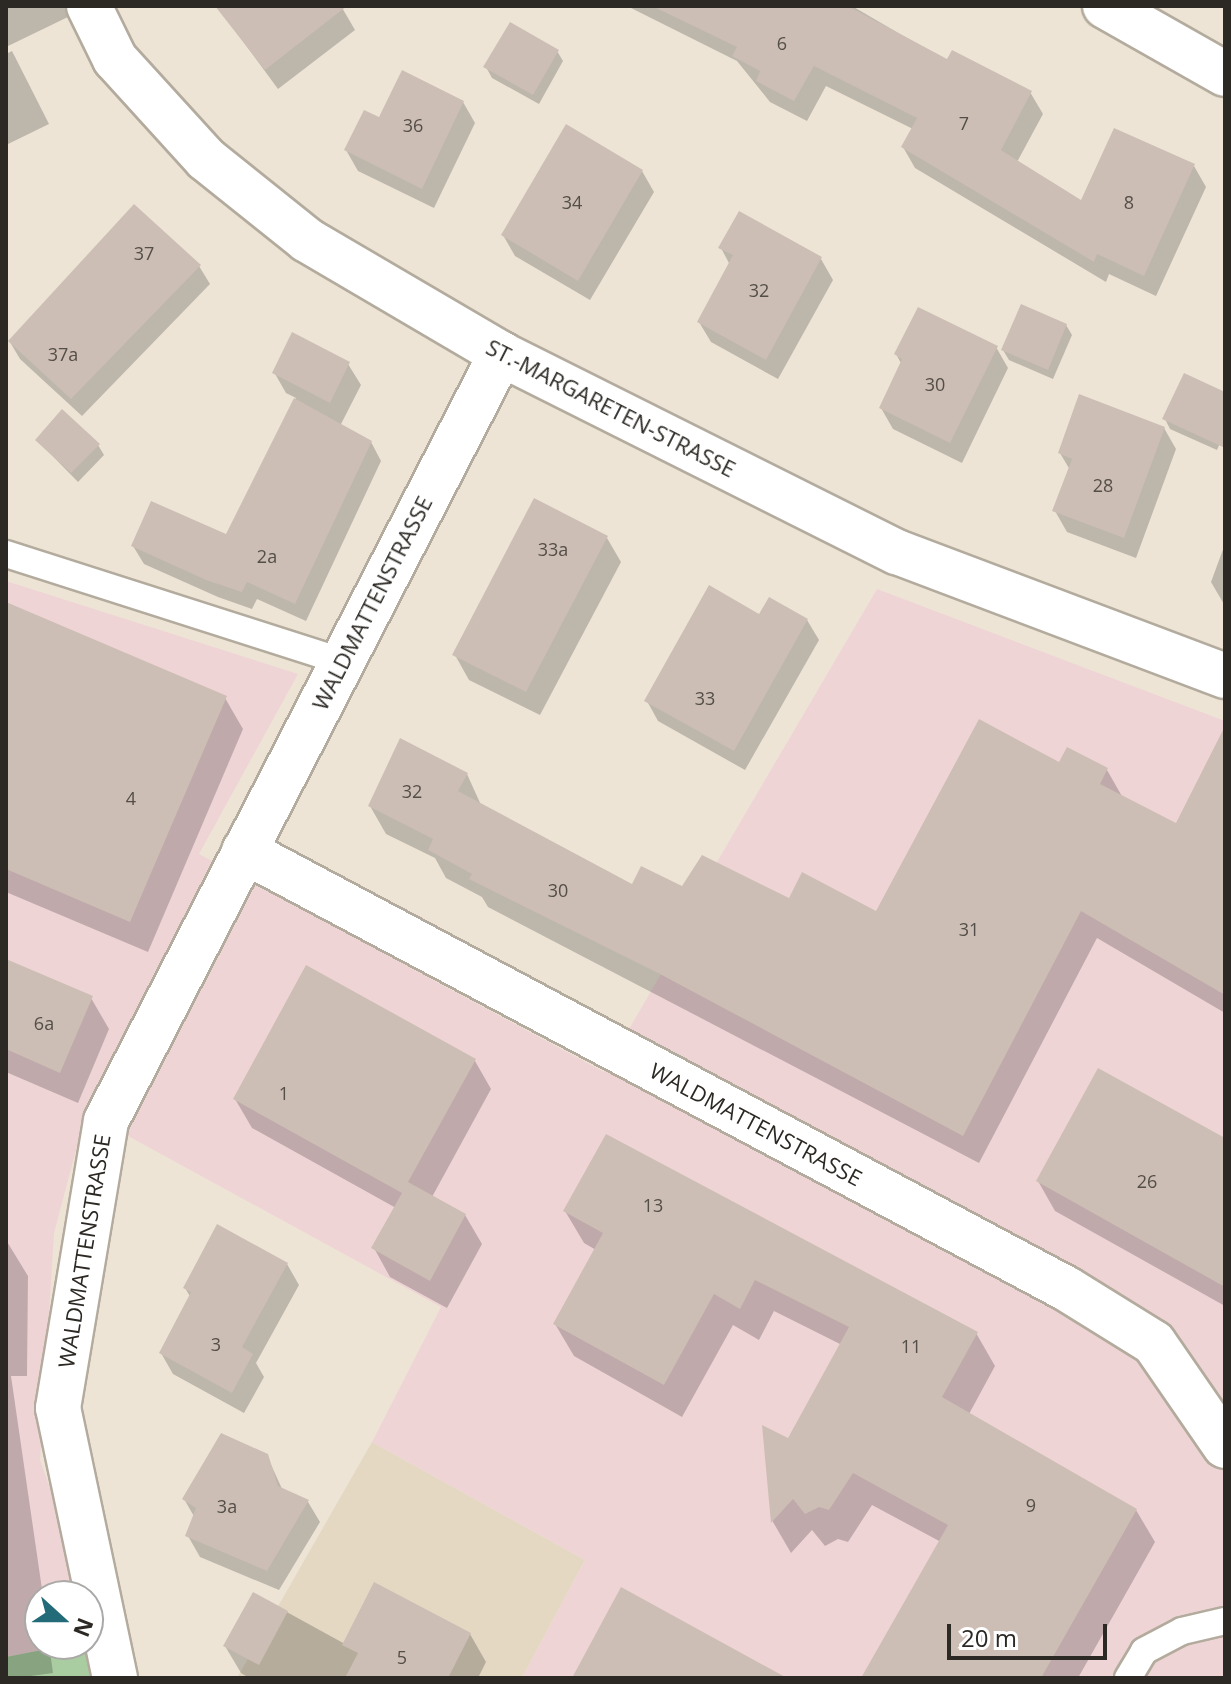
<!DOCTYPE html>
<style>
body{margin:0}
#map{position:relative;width:1231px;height:1684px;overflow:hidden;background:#ede4d6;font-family:"Open Sans",sans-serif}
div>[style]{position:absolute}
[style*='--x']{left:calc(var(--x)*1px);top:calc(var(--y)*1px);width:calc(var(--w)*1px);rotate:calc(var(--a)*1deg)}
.built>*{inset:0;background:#e4d8c3}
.industrial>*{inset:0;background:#efd4d6}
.green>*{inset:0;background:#aacca1}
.shadow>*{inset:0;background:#0003}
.building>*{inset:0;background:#ccbeb4}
.roads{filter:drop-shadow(2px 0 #b3ab9d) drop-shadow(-2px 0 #b3ab9d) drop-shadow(0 2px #b3ab9d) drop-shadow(0 -2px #b3ab9d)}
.lane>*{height:26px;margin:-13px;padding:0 13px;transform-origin:13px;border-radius:13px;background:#fff}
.street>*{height:44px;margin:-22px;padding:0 22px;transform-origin:22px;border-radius:22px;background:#fff}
span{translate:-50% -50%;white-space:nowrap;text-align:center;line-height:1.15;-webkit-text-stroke:7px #fff;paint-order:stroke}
.number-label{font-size:18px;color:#544e48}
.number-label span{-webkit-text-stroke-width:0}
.street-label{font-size:22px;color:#2c2924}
.frame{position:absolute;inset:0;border:8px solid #2c2924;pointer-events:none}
.north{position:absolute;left:24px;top:1580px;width:80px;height:80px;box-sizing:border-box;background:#fff;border:2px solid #aba9a7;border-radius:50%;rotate:111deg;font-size:22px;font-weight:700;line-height:32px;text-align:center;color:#2c2924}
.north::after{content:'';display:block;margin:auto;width:28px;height:36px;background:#236b78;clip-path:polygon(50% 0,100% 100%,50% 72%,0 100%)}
.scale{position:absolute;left:947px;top:1624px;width:160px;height:36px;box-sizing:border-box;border:4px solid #2c2924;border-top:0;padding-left:10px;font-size:24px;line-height:28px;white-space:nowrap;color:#2c2924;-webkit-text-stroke:6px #fff;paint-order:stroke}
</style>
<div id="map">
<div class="built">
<i style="clip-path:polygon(372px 1442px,585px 1560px,522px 1678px,237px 1678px)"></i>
</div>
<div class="industrial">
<i style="clip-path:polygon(6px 581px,298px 674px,199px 854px,604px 1072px,661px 974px,704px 884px,877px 589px,1225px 721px,1225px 1678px,522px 1678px,585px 1560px,372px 1442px,441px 1307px,86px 1113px,54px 1233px,40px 1460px,103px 1638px,88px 1596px,40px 1596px,40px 1644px,73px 1644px,6px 1657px)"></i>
</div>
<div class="green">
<i style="clip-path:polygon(73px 1644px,88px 1644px,115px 1678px,6px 1678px,6px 1657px)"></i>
</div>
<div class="shadow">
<i style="clip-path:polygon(6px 6px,75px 6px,70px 16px,6px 47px)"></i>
<i style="clip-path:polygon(217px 6px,341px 6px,355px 30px,278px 89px)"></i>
<i style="clip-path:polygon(627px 6px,852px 6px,948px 62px,1030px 92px,1043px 114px,1017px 162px,1082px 202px,1194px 166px,1206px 187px,1156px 296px,1109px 274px,1106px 282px,915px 168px,903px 147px,913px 129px,826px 86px,807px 121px,770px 102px,737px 61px)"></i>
<i style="clip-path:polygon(12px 51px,49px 124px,6px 145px,6px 54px)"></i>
<i style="clip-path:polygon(557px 51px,563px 61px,539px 104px,492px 78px,486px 67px)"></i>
<i style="clip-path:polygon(463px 102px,475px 123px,434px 208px,358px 171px,346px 150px,380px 120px)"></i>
<i style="clip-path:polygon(642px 171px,654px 192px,590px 300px,515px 256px,503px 235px)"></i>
<i style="clip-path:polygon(721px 248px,821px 259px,833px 280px,778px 379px,711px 342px,699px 322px,730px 265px)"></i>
<i style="clip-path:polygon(199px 266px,210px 284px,82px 416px,20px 359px,10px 342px)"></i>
<i style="clip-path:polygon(1066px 325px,1072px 335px,1053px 379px,1009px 360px,1003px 350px)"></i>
<i style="clip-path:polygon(996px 347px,1008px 368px,962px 463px,893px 429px,881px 408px,902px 365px,896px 354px)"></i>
<i style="clip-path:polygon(348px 364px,361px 385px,340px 426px,371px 442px,381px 461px,306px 621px,257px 599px,252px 609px,218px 597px,144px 564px,133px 546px,227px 537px,296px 398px,286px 393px,274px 372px)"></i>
<i style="clip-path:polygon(1225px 394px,1225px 432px,1217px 450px,1170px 429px,1165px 419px)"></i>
<i style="clip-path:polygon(1164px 428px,1176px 449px,1136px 558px,1067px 532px,1055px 511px,1070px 470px,1060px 453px)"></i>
<i style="clip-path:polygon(37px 440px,98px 445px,104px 455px,78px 482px)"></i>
<i style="clip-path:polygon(607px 538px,621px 562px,540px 715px,469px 680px,455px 655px)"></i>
<i style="clip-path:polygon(1225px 544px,1225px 606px,1211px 582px)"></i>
<i style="clip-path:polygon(759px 616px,807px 620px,819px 640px,745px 770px,658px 721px,647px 701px)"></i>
<i style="clip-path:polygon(6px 632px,225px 698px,243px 729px,148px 952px,6px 892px)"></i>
<i style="clip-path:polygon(1060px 764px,1107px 770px,1123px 798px,1176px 826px,1225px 793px,1225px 1013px,1097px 938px,979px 1163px,488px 907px,482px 897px,446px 878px,435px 858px,386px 834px,370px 806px,467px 774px,481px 805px,633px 887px,877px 914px)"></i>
<i style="clip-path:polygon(6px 969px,91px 998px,109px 1029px,78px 1103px,6px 1072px)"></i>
<i style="clip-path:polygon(475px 1061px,491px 1089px,432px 1197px,465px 1215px,482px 1244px,447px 1308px,390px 1277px,374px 1248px,396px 1208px,252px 1128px,235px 1099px)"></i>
<i style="clip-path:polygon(1225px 1140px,1225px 1306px,1055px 1211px,1038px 1181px)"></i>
<i style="clip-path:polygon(565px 1211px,976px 1333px,995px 1366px,969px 1414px,1136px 1510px,1155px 1542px,1078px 1678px,864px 1678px,941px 1542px,872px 1505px,848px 1542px,838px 1539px,825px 1546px,812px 1530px,791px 1553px,773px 1522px,764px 1428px,789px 1441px,842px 1345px,774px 1311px,759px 1340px,733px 1325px,682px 1417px,574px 1356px,555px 1324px,596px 1250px,584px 1243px)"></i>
<i style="clip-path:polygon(6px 1240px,28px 1276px,27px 1376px,11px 1376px,43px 1596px,40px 1644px,49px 1644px,53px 1673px,16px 1678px,6px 1678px)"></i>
<i style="clip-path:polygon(287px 1264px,299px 1285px,256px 1363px,264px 1377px,244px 1413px,173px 1374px,161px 1353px,191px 1298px,185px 1288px)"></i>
<i style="clip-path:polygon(267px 1456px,283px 1491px,308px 1502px,320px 1522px,279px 1590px,200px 1557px,188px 1536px,195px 1518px,184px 1499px)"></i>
<i style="clip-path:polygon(254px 1594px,345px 1644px,470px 1634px,486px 1662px,478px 1678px,249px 1678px,241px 1673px,225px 1646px)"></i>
</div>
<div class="building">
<i style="clip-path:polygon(215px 6px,347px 6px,265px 70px)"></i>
<i style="clip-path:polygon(652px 6px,848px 6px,947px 59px,952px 50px,1032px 91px,1001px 150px,1081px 200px,1114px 128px,1195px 164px,1144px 276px,1097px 254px,1094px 262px,901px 147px,917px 118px,814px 66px,794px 101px,756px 81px,760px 71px,732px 56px,737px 47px)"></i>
<i style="clip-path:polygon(510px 22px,559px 50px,533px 95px,483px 67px)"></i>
<i style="clip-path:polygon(402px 70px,464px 101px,422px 189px,344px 150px,364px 110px,379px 117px)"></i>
<i style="clip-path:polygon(566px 124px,643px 170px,578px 281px,501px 235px)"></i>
<i style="clip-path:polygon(134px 204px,201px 265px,71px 399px,8px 341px)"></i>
<i style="clip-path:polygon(739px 211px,822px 257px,766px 360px,697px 322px,733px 255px,718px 248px)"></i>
<i style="clip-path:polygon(1021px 304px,1067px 324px,1048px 370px,1001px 350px)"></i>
<i style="clip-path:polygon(918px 307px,998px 346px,950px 443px,879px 408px,902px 359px,894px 354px)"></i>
<i style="clip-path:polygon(292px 332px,350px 362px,330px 403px,272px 373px)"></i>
<i style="clip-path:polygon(1184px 373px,1225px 392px,1225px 448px,1162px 419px)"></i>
<i style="clip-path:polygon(1079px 394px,1165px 427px,1124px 538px,1052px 511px,1072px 459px,1058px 453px)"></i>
<i style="clip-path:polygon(294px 398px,372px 441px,295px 604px,247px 582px,242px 592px,206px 580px,131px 546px,151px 501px,226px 534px)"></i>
<i style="clip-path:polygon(62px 409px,100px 444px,71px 473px,35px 440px)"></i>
<i style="clip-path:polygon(534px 498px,608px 536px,526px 692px,452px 655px)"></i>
<i style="clip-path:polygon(709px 585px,759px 614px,769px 597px,808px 619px,734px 751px,644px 701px)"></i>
<i style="clip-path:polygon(6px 602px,227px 696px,130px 922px,6px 869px)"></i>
<i style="clip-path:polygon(979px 719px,1059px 762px,1067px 747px,1108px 768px,1100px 784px,1176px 823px,1225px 726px,1225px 995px,1081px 911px,963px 1136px,660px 974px,469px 879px,472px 874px,428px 850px,433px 839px,368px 806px,400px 738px,468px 773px,458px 791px,632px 884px,641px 866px,682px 886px,702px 855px,789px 898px,802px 872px,876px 911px)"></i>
<i style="clip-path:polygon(6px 959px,93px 996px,60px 1073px,6px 1049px)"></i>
<i style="clip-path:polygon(306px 965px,476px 1059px,408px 1182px,466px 1214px,430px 1281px,371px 1248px,402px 1193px,233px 1099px)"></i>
<i style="clip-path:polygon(1098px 1068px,1225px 1138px,1225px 1287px,1036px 1181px)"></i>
<i style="clip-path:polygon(606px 1134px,978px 1332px,942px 1397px,1137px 1509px,1041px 1678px,861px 1678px,948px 1525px,853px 1473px,829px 1510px,819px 1507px,805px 1514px,793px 1499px,771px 1523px,762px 1425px,788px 1438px,849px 1327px,755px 1280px,740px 1309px,714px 1294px,664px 1385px,553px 1324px,603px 1233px,563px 1211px)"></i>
<i style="clip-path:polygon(217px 1224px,288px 1263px,242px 1347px,253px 1354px,232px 1393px,159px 1353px,191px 1292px,183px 1288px)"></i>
<i style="clip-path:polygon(221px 1433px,268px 1454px,278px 1486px,309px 1500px,267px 1571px,185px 1536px,196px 1508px,182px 1499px)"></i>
<i style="clip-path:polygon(374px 1582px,471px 1633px,448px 1678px,345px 1678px,358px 1653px,342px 1645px)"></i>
<i style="clip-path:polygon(621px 1587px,787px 1678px,572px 1678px)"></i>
<i style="clip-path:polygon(253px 1592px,288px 1611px,259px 1665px,223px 1646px)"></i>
</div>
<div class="roads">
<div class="lane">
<i style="--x:6;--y:554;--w:353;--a:17.7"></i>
<i style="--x:1128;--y:1678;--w:31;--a:-59"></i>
<i style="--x:1144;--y:1651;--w:43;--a:-27.8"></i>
<i style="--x:1182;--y:1631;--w:44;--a:-13.1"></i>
</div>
<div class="street">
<i style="--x:89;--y:6;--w:59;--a:63.9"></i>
<i style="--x:115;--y:59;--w:135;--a:47.7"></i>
<i style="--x:206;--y:159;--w:129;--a:38.7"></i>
<i style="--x:307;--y:240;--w:225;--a:30.4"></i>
<i style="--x:501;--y:354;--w:443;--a:26.6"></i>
<i style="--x:897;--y:552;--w:351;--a:20.7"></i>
<i style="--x:1105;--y:6;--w:138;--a:29.5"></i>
<i style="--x:244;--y:851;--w:932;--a:28.02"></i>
<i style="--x:1067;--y:1289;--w:102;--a:31.8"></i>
<i style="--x:1154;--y:1343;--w:125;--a:55.4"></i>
<i style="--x:115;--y:1678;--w:276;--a:-101.9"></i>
<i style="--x:58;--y:1408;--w:291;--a:-80.5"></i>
<i style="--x:106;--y:1121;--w:863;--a:-62.75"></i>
</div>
</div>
<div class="number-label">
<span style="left:782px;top:43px">6</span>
<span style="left:964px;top:123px">7</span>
<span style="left:413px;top:125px">36</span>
<span style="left:572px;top:202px">34</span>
<span style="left:1129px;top:202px">8</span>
<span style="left:144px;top:253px">37</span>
<span style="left:759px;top:290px">32</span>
<span style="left:63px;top:354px">37a</span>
<span style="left:935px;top:384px">30</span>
<span style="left:1103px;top:485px">28</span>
<span style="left:553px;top:549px">33a</span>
<span style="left:267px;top:556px">2a</span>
<span style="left:705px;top:698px">33</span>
<span style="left:412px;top:791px">32</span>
<span style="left:131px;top:798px">4</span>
<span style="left:558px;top:890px">30</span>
<span style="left:969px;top:929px">31</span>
<span style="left:44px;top:1023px">6a</span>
<span style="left:284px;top:1093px">1</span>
<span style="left:1147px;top:1181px">26</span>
<span style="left:653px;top:1205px">13</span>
<span style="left:216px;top:1344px">3</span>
<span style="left:911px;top:1346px">11</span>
<span style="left:1031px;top:1505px">9</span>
<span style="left:227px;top:1506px">3a</span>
<span style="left:402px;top:1657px">5</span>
</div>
<div class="street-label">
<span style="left:611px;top:408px;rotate:27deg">ST.-MARGARETEN-STRASSE</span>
<span style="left:372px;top:603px;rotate:-63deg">WALDMATTENSTRASSE</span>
<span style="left:756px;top:1124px;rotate:28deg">WALDMATTENSTRASSE</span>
<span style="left:84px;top:1251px;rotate:-81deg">WALDMATTENSTRASSE</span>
</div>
<div class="frame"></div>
<div class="north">N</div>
<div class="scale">20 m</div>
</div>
